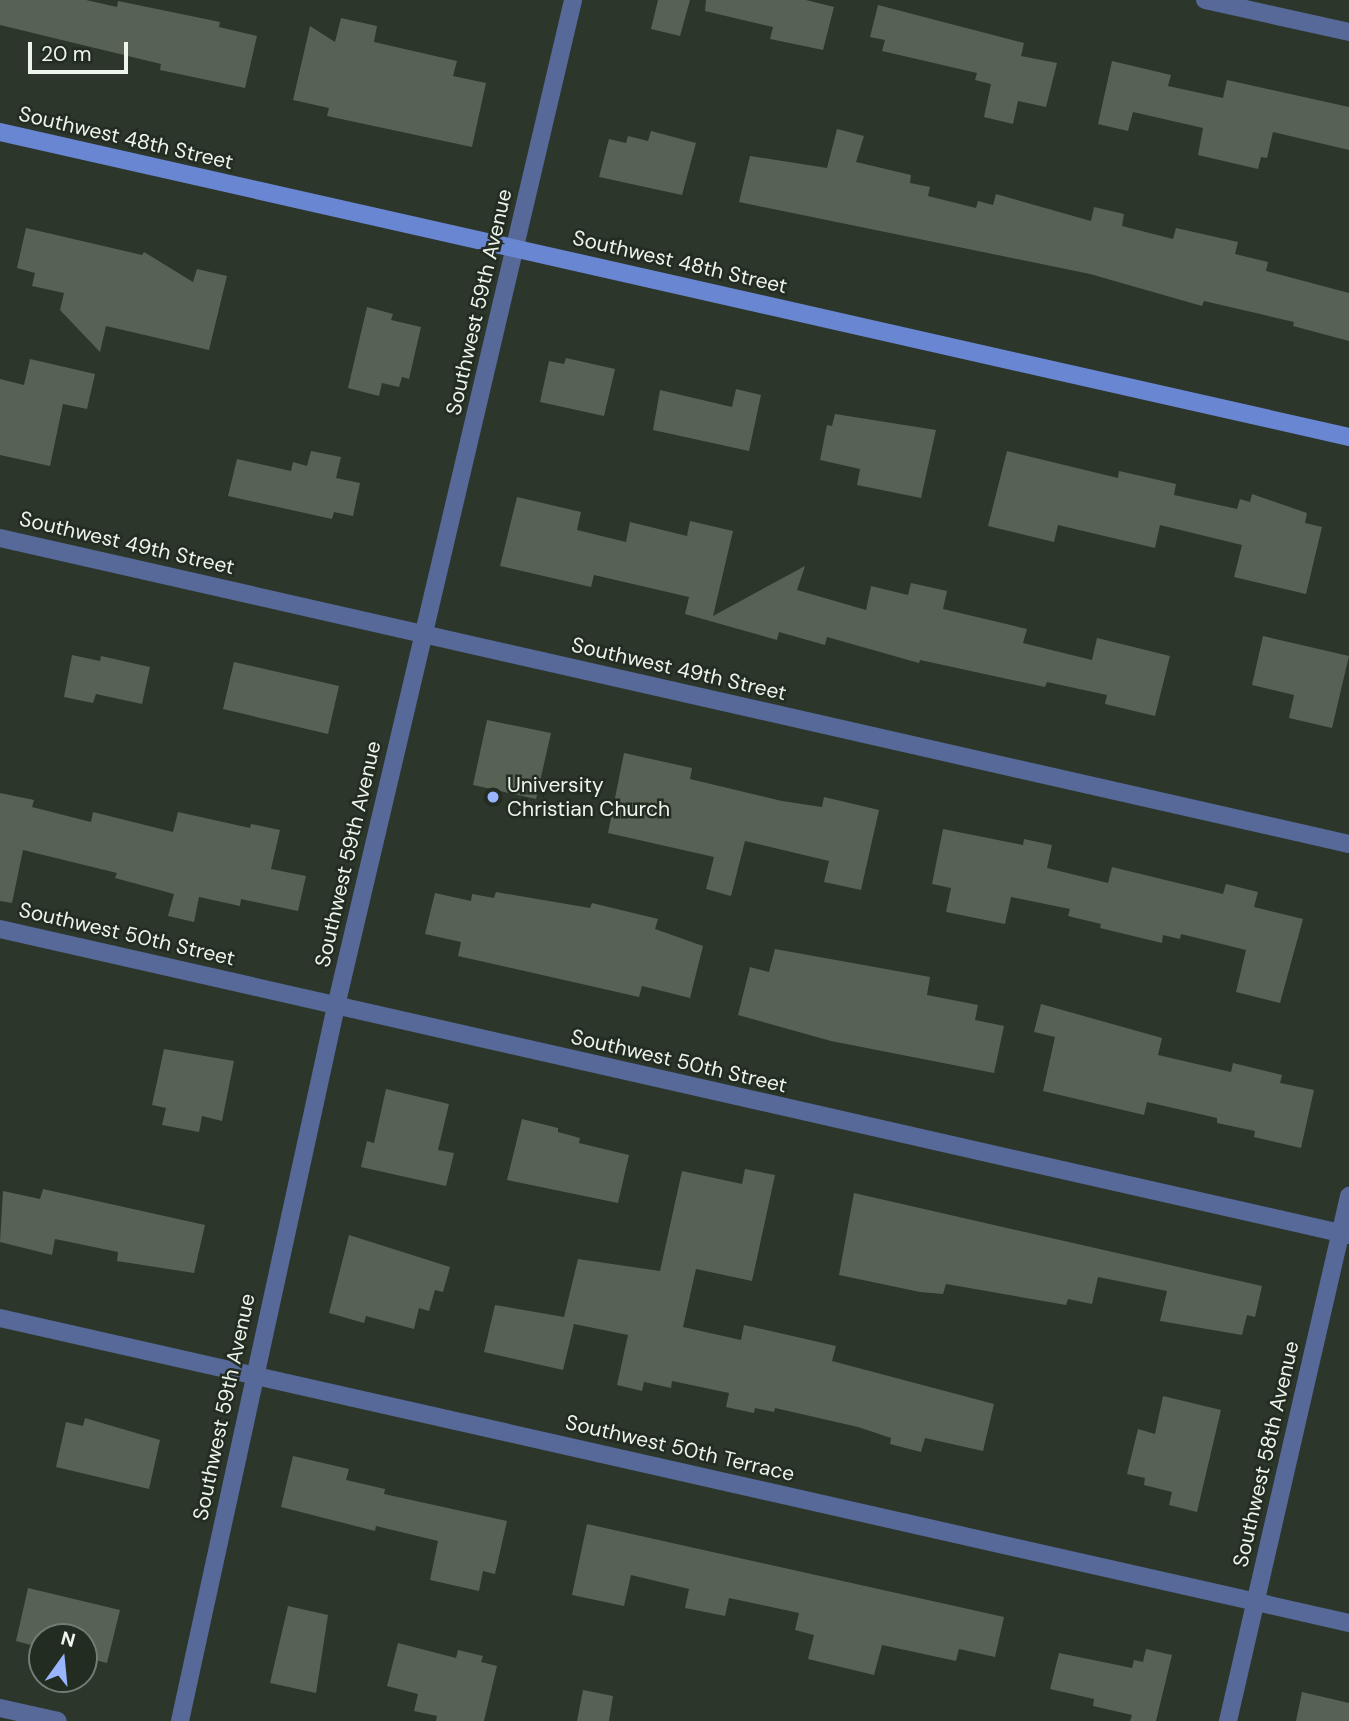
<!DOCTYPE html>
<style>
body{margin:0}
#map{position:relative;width:1349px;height:1721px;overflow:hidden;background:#2c362b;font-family:"DM Sans",sans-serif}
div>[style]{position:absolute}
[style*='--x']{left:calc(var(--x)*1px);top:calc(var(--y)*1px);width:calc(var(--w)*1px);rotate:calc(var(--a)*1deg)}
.building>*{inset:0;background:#576255}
.street>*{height:18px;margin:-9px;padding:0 9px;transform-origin:9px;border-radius:9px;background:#566999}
.secondary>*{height:18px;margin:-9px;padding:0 9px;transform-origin:9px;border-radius:9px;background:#6986d2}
.dots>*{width:19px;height:19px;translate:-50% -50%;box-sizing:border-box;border:4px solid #222c21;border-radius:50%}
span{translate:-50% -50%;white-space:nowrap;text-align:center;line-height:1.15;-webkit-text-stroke:5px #222c21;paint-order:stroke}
.street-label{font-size:21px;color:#edf4ec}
.poi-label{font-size:21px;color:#edf4ec}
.left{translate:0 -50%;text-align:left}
.north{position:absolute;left:28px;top:1623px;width:70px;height:70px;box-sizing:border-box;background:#222c21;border:2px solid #737c72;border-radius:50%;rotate:15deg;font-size:19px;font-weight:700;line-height:28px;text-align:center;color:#edf4ec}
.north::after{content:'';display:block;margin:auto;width:24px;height:32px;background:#98b5fd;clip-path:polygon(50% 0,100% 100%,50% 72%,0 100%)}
.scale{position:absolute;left:28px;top:42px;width:100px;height:32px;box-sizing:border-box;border:4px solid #edf4ec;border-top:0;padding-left:9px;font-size:21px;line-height:24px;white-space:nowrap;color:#edf4ec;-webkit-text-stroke:5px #222c21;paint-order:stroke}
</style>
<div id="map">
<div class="building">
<i style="clip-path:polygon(0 0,86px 0,117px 7px,118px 1px,220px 22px,219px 27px,257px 36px,245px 88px,160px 70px,161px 64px,0 25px)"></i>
<i style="clip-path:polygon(658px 0,690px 0,680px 36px,651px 29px)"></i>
<i style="clip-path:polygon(706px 0,806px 0,834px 7px,823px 50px,770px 39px,773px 27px,705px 11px)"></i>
<i style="clip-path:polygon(878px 5px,1024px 43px,1021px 56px,1057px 63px,1046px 107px,1018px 101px,1013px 124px,984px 117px,991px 84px,975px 80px,977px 73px,882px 51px,885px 40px,870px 37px)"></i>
<i style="clip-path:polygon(341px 18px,377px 26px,374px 42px,457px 61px,453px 76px,486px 83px,472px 147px,327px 116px,329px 108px,293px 100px,310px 26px,335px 42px)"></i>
<i style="clip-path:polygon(1112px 61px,1171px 75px,1168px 86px,1223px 98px,1227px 80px,1349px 107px,1349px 150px,1273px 132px,1267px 158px,1261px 157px,1258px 169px,1198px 155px,1203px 128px,1133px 112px,1128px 131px,1098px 124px)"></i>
<i style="clip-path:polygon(837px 129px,864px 136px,856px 162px,911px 175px,910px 183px,930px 187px,928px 196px,976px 208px,978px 201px,993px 205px,996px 194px,1091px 221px,1094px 207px,1124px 214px,1122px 226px,1173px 239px,1176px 228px,1238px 242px,1235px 254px,1268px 262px,1266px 271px,1349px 293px,1349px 341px,1293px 326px,1294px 322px,1204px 301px,1202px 306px,1090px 274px,739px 202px,750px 156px,827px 168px)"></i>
<i style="clip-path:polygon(651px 131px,696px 143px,682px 195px,599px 177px,609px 139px,626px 143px,628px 136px,648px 141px)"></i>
<i style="clip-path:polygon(26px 228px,142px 255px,144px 252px,193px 282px,197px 269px,227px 276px,209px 350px,106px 326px,100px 352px,60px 310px,64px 293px,32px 286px,35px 273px,17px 268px)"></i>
<i style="clip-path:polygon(367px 307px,393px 314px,391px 320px,421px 327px,409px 379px,402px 377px,399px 387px,382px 383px,379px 396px,348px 388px)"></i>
<i style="clip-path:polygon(566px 358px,615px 369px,604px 416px,540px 402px,549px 361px,564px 364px)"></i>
<i style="clip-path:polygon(30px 359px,95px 374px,87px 409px,63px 404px,50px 466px,0 455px,0 379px,24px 385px)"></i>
<i style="clip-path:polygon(736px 389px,761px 395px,749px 451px,653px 430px,660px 390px,732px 407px)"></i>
<i style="clip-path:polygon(835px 414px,936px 430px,921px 498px,857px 485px,860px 469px,820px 460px,827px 425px,832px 426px)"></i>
<i style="clip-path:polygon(311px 451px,341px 457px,336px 478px,360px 483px,353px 516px,334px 512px,332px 519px,228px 496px,237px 459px,291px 471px,293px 462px,307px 466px)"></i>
<i style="clip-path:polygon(1007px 451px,1118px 478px,1119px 471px,1176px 484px,1174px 495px,1237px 509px,1240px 499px,1250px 502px,1252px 494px,1307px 513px,1305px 523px,1322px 527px,1306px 594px,1234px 577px,1242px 545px,1160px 525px,1155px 548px,1058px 525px,1054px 542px,988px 526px)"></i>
<i style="clip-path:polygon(517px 497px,581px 512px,577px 530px,626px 542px,630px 522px,687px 536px,690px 521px,733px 531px,713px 616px,805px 566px,797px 590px,866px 610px,871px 586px,908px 595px,911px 583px,947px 591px,943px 609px,1027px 629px,1023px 643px,1092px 660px,1097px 638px,1170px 656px,1155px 716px,1105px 704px,1107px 695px,1047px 682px,1045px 687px,920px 660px,919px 663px,827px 637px,825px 645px,779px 632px,777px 640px,685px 614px,689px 597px,594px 575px,591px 587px,500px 566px)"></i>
<i style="clip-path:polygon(1263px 636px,1349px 656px,1332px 728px,1289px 718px,1294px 695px,1252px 685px)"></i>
<i style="clip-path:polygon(72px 655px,100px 661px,101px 656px,150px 667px,142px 704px,96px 694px,93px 703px,64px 697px)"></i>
<i style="clip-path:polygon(234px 662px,339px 686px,328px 734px,223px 709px)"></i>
<i style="clip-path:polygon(487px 720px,551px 733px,536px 799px,473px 785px)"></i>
<i style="clip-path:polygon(624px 753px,692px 768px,690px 779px,782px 801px,822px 807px,824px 797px,879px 810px,861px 890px,824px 882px,829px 861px,745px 841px,731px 896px,706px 889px,714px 857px,608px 833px)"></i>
<i style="clip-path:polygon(0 793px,34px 800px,32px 807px,91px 822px,93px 812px,173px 832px,178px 812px,250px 828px,251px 824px,280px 830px,271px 869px,306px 876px,298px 911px,241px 899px,240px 906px,199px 897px,194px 922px,168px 916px,174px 894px,115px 878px,117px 873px,23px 850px,12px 903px,0 901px)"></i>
<i style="clip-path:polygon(943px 829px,1023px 845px,1024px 839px,1052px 845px,1047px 868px,1108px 883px,1112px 867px,1223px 894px,1226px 884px,1258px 892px,1254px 907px,1303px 919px,1280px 1003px,1236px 992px,1246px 950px,1181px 934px,1180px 939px,1163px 935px,1162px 943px,1100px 928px,1101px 924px,1068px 916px,1070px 909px,1011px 897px,1005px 924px,946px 912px,951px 888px,932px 884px)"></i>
<i style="clip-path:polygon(496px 892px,590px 908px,592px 903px,658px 919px,655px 929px,703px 946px,690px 998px,642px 986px,639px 997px,458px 956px,461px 942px,425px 934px,435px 893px,471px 901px,472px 894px,494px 898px)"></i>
<i style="clip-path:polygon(775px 949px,930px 977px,927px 995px,978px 1005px,975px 1020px,1004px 1026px,994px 1073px,831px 1041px,738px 1015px,750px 967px,769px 972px)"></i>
<i style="clip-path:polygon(1041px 1004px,1162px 1038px,1158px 1055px,1231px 1072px,1233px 1063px,1282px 1075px,1280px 1083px,1314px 1090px,1301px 1148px,1254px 1137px,1255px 1131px,1217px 1123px,1217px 1118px,1147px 1102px,1144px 1115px,1043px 1091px,1055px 1037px,1034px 1032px)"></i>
<i style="clip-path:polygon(164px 1049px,234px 1061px,222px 1121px,202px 1116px,199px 1132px,162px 1125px,166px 1108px,152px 1105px)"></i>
<i style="clip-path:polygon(386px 1089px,449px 1104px,438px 1150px,454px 1153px,446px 1186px,361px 1167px,367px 1141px,374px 1143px)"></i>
<i style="clip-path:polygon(522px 1119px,558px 1128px,558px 1132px,580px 1138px,579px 1143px,629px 1155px,618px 1203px,507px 1180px)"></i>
<i style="clip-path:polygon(745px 1169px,775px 1175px,752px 1281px,696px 1269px,683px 1327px,741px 1340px,744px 1325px,836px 1346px,832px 1361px,994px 1404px,983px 1451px,925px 1438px,921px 1452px,890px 1444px,891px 1438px,858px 1427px,775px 1408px,774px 1412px,755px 1408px,754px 1413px,726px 1407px,729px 1393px,672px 1381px,671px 1388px,644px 1382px,642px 1391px,617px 1385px,628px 1335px,574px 1324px,563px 1370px,484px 1352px,495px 1305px,564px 1317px,578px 1259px,660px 1271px,682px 1171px,742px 1184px)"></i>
<i style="clip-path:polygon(43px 1189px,205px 1225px,194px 1273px,117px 1261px,118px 1252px,55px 1239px,52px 1255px,0 1242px,3px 1191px,40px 1199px)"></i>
<i style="clip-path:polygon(854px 1193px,1262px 1286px,1255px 1317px,1247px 1315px,1242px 1335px,1160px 1321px,1167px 1291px,1098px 1277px,1092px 1304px,1068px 1299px,1066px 1305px,946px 1284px,943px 1294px,920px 1292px,839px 1275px)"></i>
<i style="clip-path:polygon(349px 1235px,450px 1267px,443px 1292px,435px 1290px,429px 1311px,419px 1308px,414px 1329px,366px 1316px,364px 1323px,329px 1313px)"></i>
<i style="clip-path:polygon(1163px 1396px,1221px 1410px,1197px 1512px,1169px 1505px,1172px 1492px,1144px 1485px,1145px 1478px,1127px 1474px,1138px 1429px,1155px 1434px)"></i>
<i style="clip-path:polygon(85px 1418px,160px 1440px,149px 1489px,56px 1467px,66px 1422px,83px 1426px)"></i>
<i style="clip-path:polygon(293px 1456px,349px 1469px,346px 1480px,385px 1489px,384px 1494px,507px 1521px,495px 1574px,483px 1571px,479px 1591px,430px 1580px,438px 1541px,376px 1526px,375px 1531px,281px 1507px)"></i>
<i style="clip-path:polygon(587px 1524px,1004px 1617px,995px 1657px,959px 1649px,956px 1661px,882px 1645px,874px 1675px,808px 1659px,814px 1635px,795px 1630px,799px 1613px,729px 1598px,725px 1616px,685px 1608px,689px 1589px,631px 1575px,624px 1606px,572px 1595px)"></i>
<i style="clip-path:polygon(28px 1588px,120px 1610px,107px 1663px,84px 1657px,84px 1637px,42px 1637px,42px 1648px,16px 1641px)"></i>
<i style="clip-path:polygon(288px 1606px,328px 1615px,316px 1693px,270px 1683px)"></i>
<i style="clip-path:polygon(398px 1643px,456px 1658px,458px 1650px,483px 1656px,481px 1662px,497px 1666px,484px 1721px,436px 1721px,437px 1716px,414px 1711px,418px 1694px,387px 1686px)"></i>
<i style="clip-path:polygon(1146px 1649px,1172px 1655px,1156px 1721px,1130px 1721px,1132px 1715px,1093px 1706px,1094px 1699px,1050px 1689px,1059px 1653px,1132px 1668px,1134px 1660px,1143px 1662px)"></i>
<i style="clip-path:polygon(583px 1690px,613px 1696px,609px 1721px,577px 1721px)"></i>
<i style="clip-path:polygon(1302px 1692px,1349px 1703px,1349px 1721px,1296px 1721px)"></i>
</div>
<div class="street">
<i style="--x:1205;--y:0;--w:148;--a:12.5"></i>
<i style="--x:0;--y:538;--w:1383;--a:12.78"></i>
<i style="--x:0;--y:929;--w:1383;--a:12.78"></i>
<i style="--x:0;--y:1318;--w:1383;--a:12.74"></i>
<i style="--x:0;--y:1708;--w:59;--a:12.6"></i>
<i style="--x:180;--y:1721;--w:732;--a:-77.69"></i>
<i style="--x:336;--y:1006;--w:1034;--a:-76.74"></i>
<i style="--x:1228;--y:1721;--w:539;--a:-77.02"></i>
</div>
<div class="secondary">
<i style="--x:0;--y:132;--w:1383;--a:12.74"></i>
</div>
<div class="dots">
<i style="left:493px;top:797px;background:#98b5fd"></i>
</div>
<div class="street-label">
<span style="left:126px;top:138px;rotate:13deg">Southwest 48th Street</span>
<span style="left:680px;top:262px;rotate:13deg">Southwest 48th Street</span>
<span style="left:479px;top:302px;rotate:-77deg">Southwest 59th Avenue</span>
<span style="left:127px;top:543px;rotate:13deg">Southwest 49th Street</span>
<span style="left:679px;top:669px;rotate:13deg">Southwest 49th Street</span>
<span style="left:348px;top:854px;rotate:-77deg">Southwest 59th Avenue</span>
<span style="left:127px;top:934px;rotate:13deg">Southwest 50th Street</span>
<span style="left:679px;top:1061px;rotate:13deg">Southwest 50th Street</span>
<span style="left:224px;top:1407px;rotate:-78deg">Southwest 59th Avenue</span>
<span style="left:680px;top:1448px;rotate:13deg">Southwest 50th Terrace</span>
<span style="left:1266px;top:1454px;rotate:-77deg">Southwest 58th Avenue</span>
</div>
<div class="poi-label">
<span class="left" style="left:507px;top:797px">University<br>Christian Church</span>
</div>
<div class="north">N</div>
<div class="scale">20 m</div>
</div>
